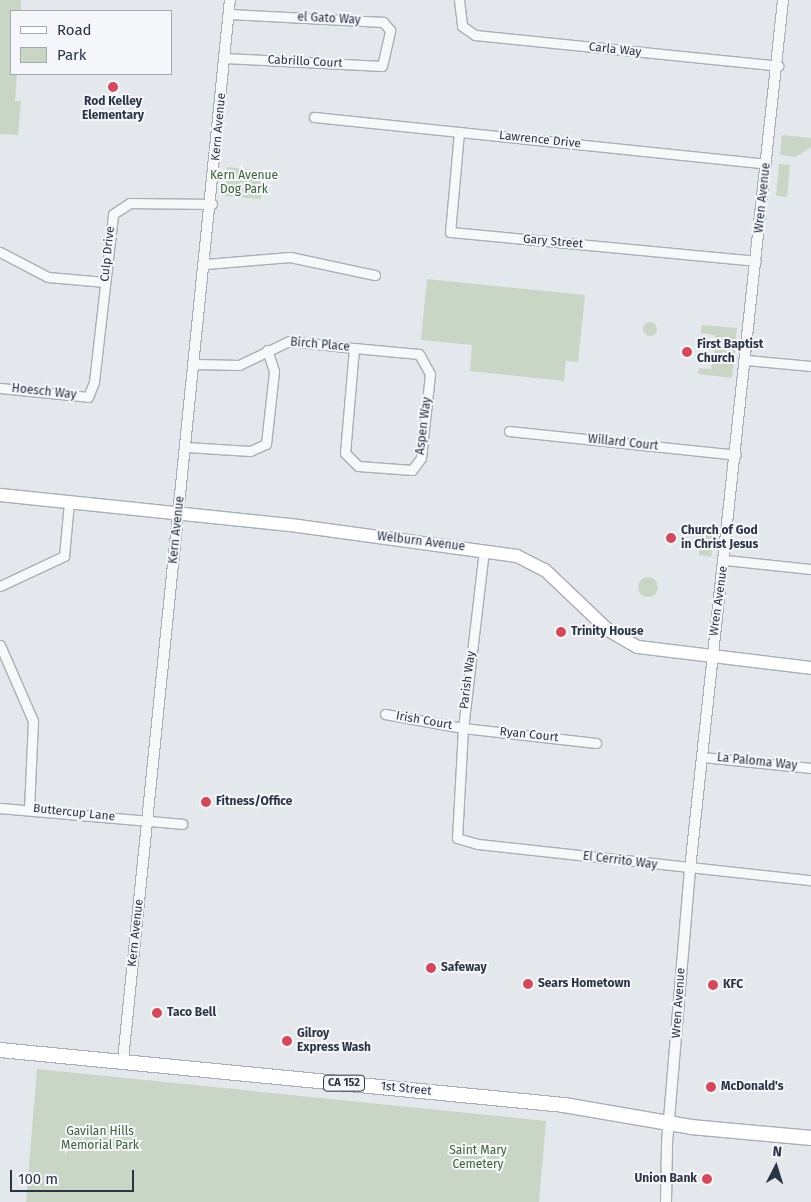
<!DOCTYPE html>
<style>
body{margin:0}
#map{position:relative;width:811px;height:1202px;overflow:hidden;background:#e4e7ec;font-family:"Fira Sans",sans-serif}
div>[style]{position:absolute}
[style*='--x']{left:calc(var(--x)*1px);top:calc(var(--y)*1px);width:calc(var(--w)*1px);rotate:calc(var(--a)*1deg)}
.green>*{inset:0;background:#c9d6c5}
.round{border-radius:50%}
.roads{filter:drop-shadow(1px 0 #a9aeb7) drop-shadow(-1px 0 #a9aeb7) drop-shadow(0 1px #a9aeb7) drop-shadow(0 -1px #a9aeb7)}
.minor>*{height:9px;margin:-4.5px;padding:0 4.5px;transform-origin:4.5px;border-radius:4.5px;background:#f7f8fa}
.tertiary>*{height:10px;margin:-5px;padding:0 5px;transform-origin:5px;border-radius:5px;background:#f7f8fa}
.secondary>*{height:12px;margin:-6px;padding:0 6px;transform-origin:6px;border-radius:6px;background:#fff}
.primary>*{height:14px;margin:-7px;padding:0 7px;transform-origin:7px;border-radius:7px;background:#fff}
.dots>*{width:14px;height:14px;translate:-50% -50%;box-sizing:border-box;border:2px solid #f4f6f9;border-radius:50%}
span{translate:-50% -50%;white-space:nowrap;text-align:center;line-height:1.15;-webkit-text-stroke:4px #f4f6f9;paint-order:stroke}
.shield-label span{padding:1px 4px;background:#f4f6f9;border:1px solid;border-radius:4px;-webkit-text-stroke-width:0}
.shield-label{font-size:11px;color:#2b3445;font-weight:700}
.street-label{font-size:12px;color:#2b3445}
.poi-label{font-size:12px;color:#2b3445;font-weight:700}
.left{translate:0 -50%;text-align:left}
.right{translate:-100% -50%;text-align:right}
.park-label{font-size:12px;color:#3f6138}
.legend{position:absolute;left:10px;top:10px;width:162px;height:65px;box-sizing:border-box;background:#f4f6f9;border:1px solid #a4a8b1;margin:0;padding:6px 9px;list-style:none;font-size:15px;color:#2b3445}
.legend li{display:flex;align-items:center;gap:10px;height:25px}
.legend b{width:25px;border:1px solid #a4a8b1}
.north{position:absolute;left:751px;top:1142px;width:50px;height:50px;-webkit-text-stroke:4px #f4f6f9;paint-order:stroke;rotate:5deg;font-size:14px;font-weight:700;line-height:20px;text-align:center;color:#2b3445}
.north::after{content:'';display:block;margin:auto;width:18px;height:22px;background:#2b3445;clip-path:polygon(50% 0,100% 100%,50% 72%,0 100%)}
.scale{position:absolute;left:10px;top:1170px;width:124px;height:22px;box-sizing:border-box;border:2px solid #2b3445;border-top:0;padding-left:6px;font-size:15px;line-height:18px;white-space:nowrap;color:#2b3445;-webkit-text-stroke:4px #f4f6f9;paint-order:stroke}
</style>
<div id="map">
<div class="green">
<i style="clip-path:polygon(0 0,21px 0,21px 11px,11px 11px,11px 74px,17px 74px,15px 101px,21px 101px,18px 135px,0 134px)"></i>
<i style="clip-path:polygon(782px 135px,811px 138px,811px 147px,796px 157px,780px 155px)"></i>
<i style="clip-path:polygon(779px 164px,790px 165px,787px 197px,776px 196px)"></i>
<i style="clip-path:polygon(227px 167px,263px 171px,261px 199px,225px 196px)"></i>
<i style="clip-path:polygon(427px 279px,585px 295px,578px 362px,566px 361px,564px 381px,470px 371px,472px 345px,421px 340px)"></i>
<i class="round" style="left:643px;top:322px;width:14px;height:14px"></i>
<i style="clip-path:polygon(702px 325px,737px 328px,732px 378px,698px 374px,699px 368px,711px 369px,716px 342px,715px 335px,701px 333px)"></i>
<i style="clip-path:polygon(705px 525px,716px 526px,711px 557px,699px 555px,701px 528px)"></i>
<i class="round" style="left:638px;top:577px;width:20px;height:20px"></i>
<i style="clip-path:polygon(37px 1069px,546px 1121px,539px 1202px,26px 1202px)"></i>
</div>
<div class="roads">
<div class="minor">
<i style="--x:459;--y:0;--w:26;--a:83"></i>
<i style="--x:462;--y:26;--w:16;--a:35"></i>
<i style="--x:475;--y:35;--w:305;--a:5.8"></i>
<i style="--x:225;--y:58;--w:157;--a:2.9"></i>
<i style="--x:382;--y:66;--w:37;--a:-77"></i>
<i style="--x:390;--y:30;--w:11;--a:-131"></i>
<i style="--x:383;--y:22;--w:154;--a:-177"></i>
<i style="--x:314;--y:117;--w:454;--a:5.9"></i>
<i style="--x:459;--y:132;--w:100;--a:95.1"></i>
<i style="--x:450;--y:232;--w:307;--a:5.4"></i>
<i style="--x:0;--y:252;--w:54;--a:27.5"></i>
<i style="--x:48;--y:277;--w:57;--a:5"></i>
<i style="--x:206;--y:264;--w:84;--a:-4.8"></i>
<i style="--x:290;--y:257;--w:87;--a:12"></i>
<i style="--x:746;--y:360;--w:65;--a:5.3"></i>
<i style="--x:196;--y:364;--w:43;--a:1.3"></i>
<i style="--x:239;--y:365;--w:55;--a:-25.6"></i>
<i style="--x:289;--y:341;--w:65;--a:6.1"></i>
<i style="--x:354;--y:348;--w:65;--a:5.3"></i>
<i style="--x:419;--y:354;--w:23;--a:61"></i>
<i style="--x:430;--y:374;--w:84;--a:96.1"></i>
<i style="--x:421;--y:458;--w:15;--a:127"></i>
<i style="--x:412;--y:470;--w:54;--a:-175.8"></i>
<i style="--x:358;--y:466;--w:18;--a:-135"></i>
<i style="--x:345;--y:453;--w:105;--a:-85.1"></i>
<i style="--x:0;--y:388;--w:88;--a:5.8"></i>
<i style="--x:88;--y:397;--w:16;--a:-68"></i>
<i style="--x:94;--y:382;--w:169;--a:-83.5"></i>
<i style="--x:113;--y:214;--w:20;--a:-33"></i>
<i style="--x:130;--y:203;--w:82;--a:0.7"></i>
<i style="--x:509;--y:431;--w:228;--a:6"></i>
<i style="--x:186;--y:447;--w:64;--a:3.6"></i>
<i style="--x:250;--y:451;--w:17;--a:-24"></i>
<i style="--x:266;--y:444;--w:73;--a:-83.7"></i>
<i style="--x:274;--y:371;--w:22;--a:-108"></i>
<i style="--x:484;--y:550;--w:179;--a:96.7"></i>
<i style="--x:463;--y:728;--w:110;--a:93.1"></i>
<i style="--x:457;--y:838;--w:22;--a:16"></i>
<i style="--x:478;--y:844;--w:335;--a:6.2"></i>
<i style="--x:725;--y:560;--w:86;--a:6"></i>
<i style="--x:0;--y:586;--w:71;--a:-25.1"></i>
<i style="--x:64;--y:556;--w:54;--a:-84.7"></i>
<i style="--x:0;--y:645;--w:83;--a:66.5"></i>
<i style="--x:33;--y:721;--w:87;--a:92.6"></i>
<i style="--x:385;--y:714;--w:79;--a:10.2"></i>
<i style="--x:463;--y:728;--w:134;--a:6.4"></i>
<i style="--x:702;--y:757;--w:110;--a:5.8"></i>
<i style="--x:0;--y:808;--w:183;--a:5"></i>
</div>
<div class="tertiary">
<i style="--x:123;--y:1060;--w:1065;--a:-84.24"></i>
<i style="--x:666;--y:1202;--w:59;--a:-89"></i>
<i style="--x:667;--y:1143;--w:275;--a:-85.2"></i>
<i style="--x:690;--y:869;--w:874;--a:-83.89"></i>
</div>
<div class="secondary">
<i style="--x:0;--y:495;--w:300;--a:5.9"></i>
<i style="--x:298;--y:526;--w:221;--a:7.8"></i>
<i style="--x:517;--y:556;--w:31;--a:27"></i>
<i style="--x:545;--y:570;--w:87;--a:43.6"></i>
<i style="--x:608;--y:630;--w:34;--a:30"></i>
<i style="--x:638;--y:647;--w:174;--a:6.9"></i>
</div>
<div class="primary">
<i style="--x:0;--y:1050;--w:567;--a:5.57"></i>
<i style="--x:564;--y:1105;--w:129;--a:9.8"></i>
<i style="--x:691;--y:1127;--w:121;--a:5.2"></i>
</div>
</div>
<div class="dots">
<i style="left:113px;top:87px;background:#d1495b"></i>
<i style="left:687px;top:352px;background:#d1495b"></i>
<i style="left:671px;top:538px;background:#d1495b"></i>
<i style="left:561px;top:632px;background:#d1495b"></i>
<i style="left:206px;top:802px;background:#d1495b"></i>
<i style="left:431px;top:968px;background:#d1495b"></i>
<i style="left:528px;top:984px;background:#d1495b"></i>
<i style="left:713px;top:985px;background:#d1495b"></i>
<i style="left:157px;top:1013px;background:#d1495b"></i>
<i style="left:287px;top:1041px;background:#d1495b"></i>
<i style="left:711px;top:1087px;background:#d1495b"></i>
<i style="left:707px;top:1179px;background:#d1495b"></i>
</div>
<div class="shield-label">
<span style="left:344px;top:1083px">CA 152</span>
</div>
<div class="street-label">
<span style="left:329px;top:19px;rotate:3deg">el Gato Way</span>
<span style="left:615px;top:50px;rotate:6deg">Carla Way</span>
<span style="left:305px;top:62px;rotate:3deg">Cabrillo Court</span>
<span style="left:219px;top:127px;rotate:-85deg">Kern Avenue</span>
<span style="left:540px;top:140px;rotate:6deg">Lawrence Drive</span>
<span style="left:763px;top:198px;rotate:-84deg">Wren Avenue</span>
<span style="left:553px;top:242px;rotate:5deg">Gary Street</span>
<span style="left:108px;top:254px;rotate:-84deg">Culp Drive</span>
<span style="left:320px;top:345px;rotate:5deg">Birch Place</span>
<span style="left:44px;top:392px;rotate:6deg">Hoesch Way</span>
<span style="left:424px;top:426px;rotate:-83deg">Aspen Way</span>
<span style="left:623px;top:443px;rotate:6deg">Willard Court</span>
<span style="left:177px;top:530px;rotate:-84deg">Kern Avenue</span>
<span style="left:421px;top:542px;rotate:7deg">Welburn Avenue</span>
<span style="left:719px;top:601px;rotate:-82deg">Wren Avenue</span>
<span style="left:468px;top:680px;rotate:-83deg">Parish Way</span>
<span style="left:424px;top:721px;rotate:10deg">Irish Court</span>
<span style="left:529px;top:735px;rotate:6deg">Ryan Court</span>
<span style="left:757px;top:762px;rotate:6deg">La Paloma Way</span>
<span style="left:74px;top:813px;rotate:6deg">Buttercup Lane</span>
<span style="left:620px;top:861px;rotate:7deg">El Cerrito Way</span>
<span style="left:136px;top:933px;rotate:-84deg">Kern Avenue</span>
<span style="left:679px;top:1003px;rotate:-86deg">Wren Avenue</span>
<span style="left:406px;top:1089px;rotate:6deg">1st Street</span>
</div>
<div class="poi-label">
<span style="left:113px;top:109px">Rod Kelley<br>Elementary</span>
<span class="left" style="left:697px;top:352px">First Baptist<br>Church</span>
<span class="left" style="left:681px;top:538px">Church of God<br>in Christ Jesus</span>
<span class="left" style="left:571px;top:632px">Trinity House</span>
<span class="left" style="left:216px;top:802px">Fitness/Office</span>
<span class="left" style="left:441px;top:968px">Safeway</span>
<span class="left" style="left:538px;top:984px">Sears Hometown</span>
<span class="left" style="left:723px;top:985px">KFC</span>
<span class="left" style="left:167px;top:1013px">Taco Bell</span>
<span class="left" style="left:297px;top:1041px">Gilroy<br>Express Wash</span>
<span class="left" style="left:721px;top:1087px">McDonald's</span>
<span class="right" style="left:697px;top:1179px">Union Bank</span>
</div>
<div class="park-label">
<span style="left:244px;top:183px">Kern Avenue<br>Dog Park</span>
<span style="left:100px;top:1139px">Gavilan Hills<br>Memorial Park</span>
<span style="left:478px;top:1158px">Saint Mary<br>Cemetery</span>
</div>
<ul class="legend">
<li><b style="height:6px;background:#fff"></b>Road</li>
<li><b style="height:14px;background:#c9d6c5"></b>Park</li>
</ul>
<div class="north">N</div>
<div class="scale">100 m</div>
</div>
